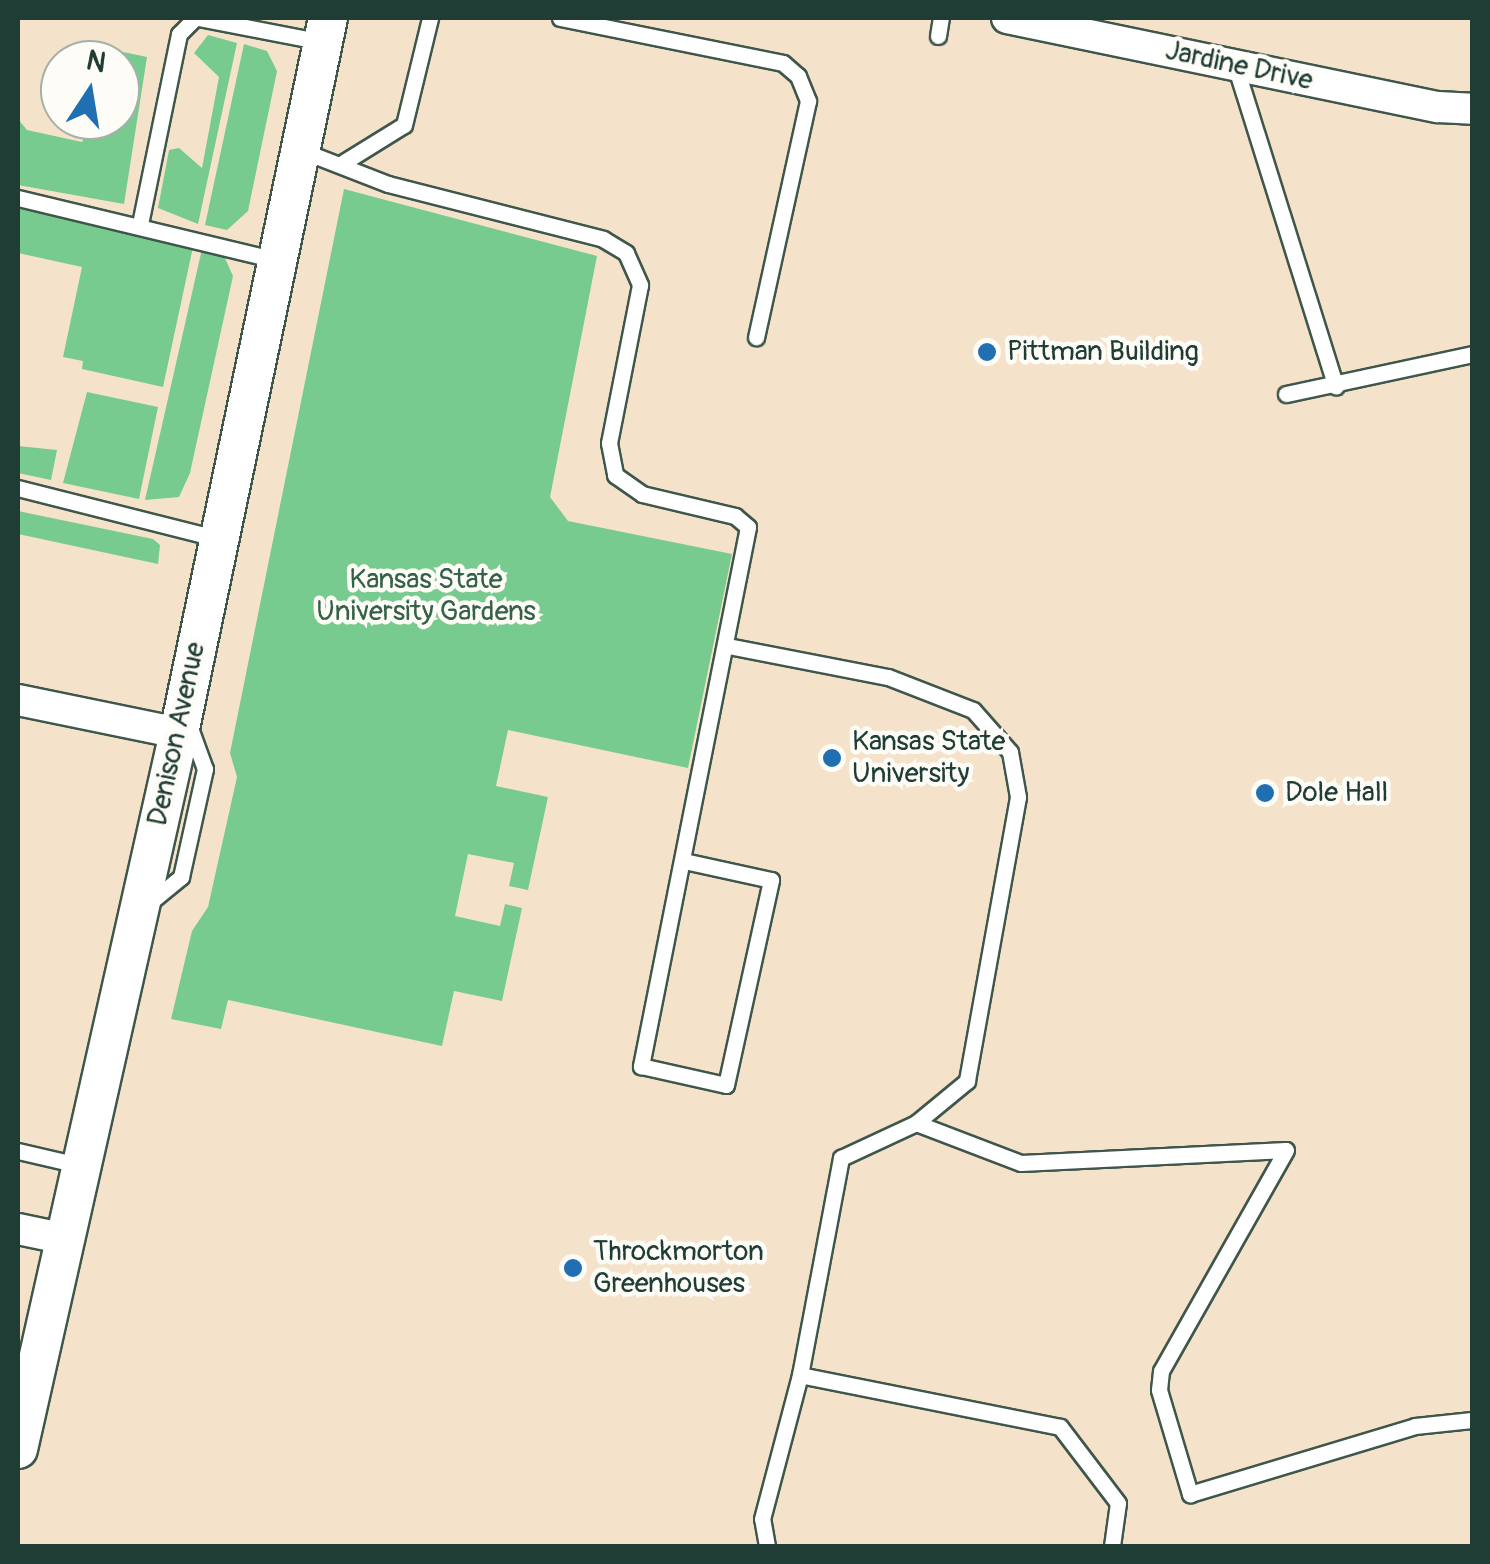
<!DOCTYPE html>
<style>
body{margin:0}
#map{position:relative;width:1490px;height:1564px;overflow:hidden;background:#f4e3ca;font-family:Pangolin,sans-serif}
div>[style]{position:absolute}
[style*='--x']{left:calc(var(--x)*1px);top:calc(var(--y)*1px);width:calc(var(--w)*1px);rotate:calc(var(--a)*1deg)}
.green>*{inset:0;background:#78cb8e}
.roads{filter:drop-shadow(2px 0 #3f564a) drop-shadow(-2px 0 #3f564a) drop-shadow(0 2px #3f564a) drop-shadow(0 -2px #3f564a)}
.service>*{height:15px;margin:-7.5px;padding:0 7.5px;transform-origin:7.5px;border-radius:7.5px;background:#fff}
.minor>*{height:30px;margin:-15px;padding:0 15px;transform-origin:15px;border-radius:15px;background:#fff}
.tertiary>*{height:38px;margin:-19px;padding:0 19px;transform-origin:19px;border-radius:19px;background:#fff}
.dots>*{width:28px;height:28px;translate:-50% -50%;box-sizing:border-box;border:5px solid #fdfcf7;border-radius:50%}
span{translate:-50% -50%;white-space:nowrap;text-align:center;line-height:1.15;-webkit-text-stroke:9px #fdfcf7;paint-order:stroke}
.street-label{font-size:28px;color:#1f3d34}
.poi-label{font-size:28px;color:#1f3d34}
.left{translate:0 -50%;text-align:left}
.park-label{font-size:28px;color:#35604a}
.frame{position:absolute;inset:0;border:20px solid #1f3d34;pointer-events:none}
.north{position:absolute;left:40px;top:40px;width:100px;height:100px;box-sizing:border-box;background:#fdfcf7;border:2px solid #a4b0a9;border-radius:50%;rotate:12deg;font-size:28px;font-weight:700;line-height:40px;text-align:center;color:#1f3d34}
.north::after{content:'';display:block;margin:auto;width:35px;height:45px;background:#1f6fb2;clip-path:polygon(50% 0,100% 100%,50% 72%,0 100%)}
</style>
<div id="map">
<div class="green">
<i style="clip-path:polygon(208px 35px,237px 43px,198px 224px,158px 208px,169px 150px,179px 148px,202px 168px,219px 77px,194px 53px)"></i>
<i style="clip-path:polygon(244px 44px,267px 51px,277px 71px,248px 211px,227px 230px,205px 225px)"></i>
<i style="clip-path:polygon(109px 49px,147px 57px,124px 204px,18px 185px,18px 119px,27px 130px,82px 142px,94px 120px,120px 120px,120px 60px,107px 60px)"></i>
<i style="clip-path:polygon(344px 189px,597px 256px,550px 497px,568px 521px,732px 554px,688px 768px,508px 730px,496px 786px,548px 797px,528px 890px,509px 886px,514px 863px,468px 854px,455px 916px,500px 926px,505px 904px,522px 908px,502px 1001px,454px 991px,442px 1046px,228px 1000px,221px 1029px,171px 1019px,192px 931px,208px 907px,237px 777px,230px 753px)"></i>
<i style="clip-path:polygon(18px 207px,193px 247px,163px 387px,82px 369px,83px 361px,63px 357px,82px 267px,18px 253px)"></i>
<i style="clip-path:polygon(202px 249px,224px 256px,233px 276px,190px 473px,179px 497px,145px 500px)"></i>
<i style="clip-path:polygon(87px 392px,158px 407px,139px 499px,63px 483px)"></i>
<i style="clip-path:polygon(18px 446px,57px 450px,51px 480px,18px 473px)"></i>
<i style="clip-path:polygon(18px 511px,153px 539px,160px 545px,158px 564px,18px 534px)"></i>
</div>
<div class="roads">
<div class="service">
<i style="--x:199;--y:18;--w:126;--a:11"></i>
<i style="--x:560;--y:18;--w:227;--a:11.4"></i>
<i style="--x:783;--y:63;--w:20;--a:41"></i>
<i style="--x:798;--y:76;--w:27;--a:68"></i>
<i style="--x:808;--y:101;--w:242;--a:102.4"></i>
<i style="--x:938;--y:36;--w:18;--a:-81"></i>
<i style="--x:1235;--y:65;--w:337;--a:72.6"></i>
<i style="--x:303;--y:151;--w:91;--a:21.2"></i>
<i style="--x:388;--y:184;--w:222;--a:14.3"></i>
<i style="--x:603;--y:239;--w:27;--a:31"></i>
<i style="--x:626;--y:253;--w:35;--a:66"></i>
<i style="--x:640;--y:285;--w:161;--a:101.1"></i>
<i style="--x:609;--y:443;--w:33;--a:79"></i>
<i style="--x:615;--y:475;--w:33;--a:35"></i>
<i style="--x:642;--y:494;--w:96;--a:13.3"></i>
<i style="--x:735;--y:516;--w:17;--a:40"></i>
<i style="--x:748;--y:527;--w:550;--a:101.23"></i>
<i style="--x:641;--y:1066;--w:87;--a:12.6"></i>
<i style="--x:726;--y:1085;--w:210;--a:-77.6"></i>
<i style="--x:771;--y:880;--w:89;--a:-167.7"></i>
<i style="--x:344;--y:162;--w:70;--a:-31.7"></i>
<i style="--x:404;--y:125;--w:110;--a:-76.3"></i>
<i style="--x:18;--y:198;--w:265;--a:13.5"></i>
<i style="--x:140;--y:224;--w:194;--a:-78.4"></i>
<i style="--x:179;--y:34;--w:23;--a:-45"></i>
<i style="--x:1286;--y:394;--w:190;--a:-12.1"></i>
<i style="--x:18;--y:488;--w:207;--a:14.2"></i>
<i style="--x:728;--y:646;--w:163;--a:11"></i>
<i style="--x:888;--y:677;--w:91;--a:21.2"></i>
<i style="--x:973;--y:710;--w:56;--a:48.6"></i>
<i style="--x:1010;--y:752;--w:46;--a:79.9"></i>
<i style="--x:1018;--y:797;--w:289;--a:100.2"></i>
<i style="--x:967;--y:1081;--w:66;--a:140.5"></i>
<i style="--x:148;--y:904;--w:43;--a:-39.3"></i>
<i style="--x:181;--y:877;--w:111;--a:-77.5"></i>
<i style="--x:205;--y:769;--w:44;--a:-110.1"></i>
<i style="--x:1286;--y:1150;--w:254;--a:119.5"></i>
<i style="--x:1161;--y:1371;--w:19;--a:96"></i>
<i style="--x:1159;--y:1390;--w:109;--a:73.4"></i>
<i style="--x:1190;--y:1494;--w:235;--a:-16.8"></i>
<i style="--x:1415;--y:1426;--w:57;--a:-6"></i>
<i style="--x:18;--y:1151;--w:62;--a:13.1"></i>
<i style="--x:767;--y:1546;--w:27;--a:-100"></i>
<i style="--x:762;--y:1519;--w:149;--a:-75.2"></i>
<i style="--x:1112;--y:1546;--w:43;--a:-82.1"></i>
<i style="--x:1118;--y:1503;--w:96;--a:-127.3"></i>
<i style="--x:1060;--y:1427;--w:265;--a:-168.7"></i>
<i style="--x:800;--y:1375;--w:221;--a:-79.3"></i>
<i style="--x:841;--y:1158;--w:83;--a:-25"></i>
<i style="--x:916;--y:1123;--w:112;--a:20.9"></i>
<i style="--x:1021;--y:1163;--w:265;--a:-2.8"></i>
</div>
<div class="minor">
<i style="--x:1007;--y:18;--w:440;--a:11.7"></i>
<i style="--x:1438;--y:107;--w:34;--a:3"></i>
<i style="--x:18;--y:700;--w:164;--a:11.6"></i>
<i style="--x:18;--y:1229;--w:44;--a:11.8"></i>
</div>
<div class="tertiary">
<i style="--x:18;--y:1449;--w:734;--a:-77.33"></i>
<i style="--x:179;--y:733;--w:730;--a:-78.23"></i>
</div>
</div>
<div class="dots">
<i style="left:987px;top:352px;background:#1f6fb2"></i>
<i style="left:832px;top:758px;background:#1f6fb2"></i>
<i style="left:1265px;top:793px;background:#1f6fb2"></i>
<i style="left:573px;top:1268px;background:#1f6fb2"></i>
</div>
<div class="street-label">
<span style="left:1239px;top:66px;rotate:12deg">Jardine Drive</span>
<span style="left:177px;top:734px;rotate:-78deg">Denison Avenue</span>
</div>
<div class="poi-label">
<span class="left" style="left:1007px;top:352px">Pittman Building</span>
<span class="left" style="left:852px;top:758px">Kansas State<br>University</span>
<span class="left" style="left:1285px;top:793px">Dole Hall</span>
<span class="left" style="left:593px;top:1268px">Throckmorton<br>Greenhouses</span>
</div>
<div class="park-label">
<span style="left:426px;top:596px">Kansas State<br>University Gardens</span>
</div>
<div class="frame"></div>
<div class="north">N</div>
</div>
